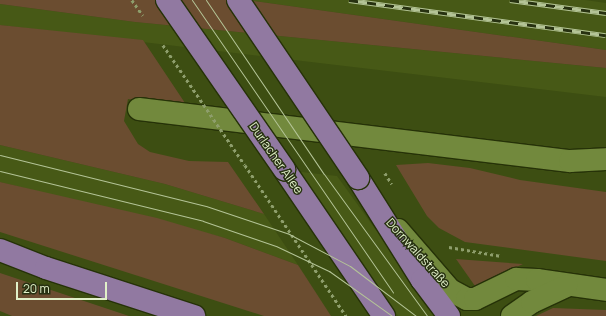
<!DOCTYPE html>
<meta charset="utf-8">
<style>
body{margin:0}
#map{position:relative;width:606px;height:316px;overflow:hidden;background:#3d4e12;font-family:Manrope,sans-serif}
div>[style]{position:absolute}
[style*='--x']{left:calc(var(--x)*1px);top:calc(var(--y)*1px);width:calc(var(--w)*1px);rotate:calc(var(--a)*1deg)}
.built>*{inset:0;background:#475916}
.green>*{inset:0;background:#6b4d30}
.path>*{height:2.5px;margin-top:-1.25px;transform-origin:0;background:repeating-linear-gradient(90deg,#8e9e6c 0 3px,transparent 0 6px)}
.roads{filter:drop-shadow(1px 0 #263208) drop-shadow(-1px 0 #263208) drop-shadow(0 1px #263208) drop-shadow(0 -1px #263208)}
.minor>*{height:22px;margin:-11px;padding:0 11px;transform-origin:11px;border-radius:11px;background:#72893d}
.major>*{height:22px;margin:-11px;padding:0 11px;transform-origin:11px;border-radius:11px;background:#9179a1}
.tram>*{height:1px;margin:-0.5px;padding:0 0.5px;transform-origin:0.5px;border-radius:0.5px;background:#b4c497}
.rail>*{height:4.5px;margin-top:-2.25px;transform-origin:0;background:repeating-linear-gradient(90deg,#273111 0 9px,#b4c497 0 18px);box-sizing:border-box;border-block:1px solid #b4c497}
.path-bridge>*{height:2.5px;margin-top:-1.25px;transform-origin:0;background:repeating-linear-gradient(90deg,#8e9e6c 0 3px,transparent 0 6px)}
.bridges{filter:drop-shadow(1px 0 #263208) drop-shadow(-1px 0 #263208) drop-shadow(0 1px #263208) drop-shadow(0 -1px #263208)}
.major-bridge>*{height:22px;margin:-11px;padding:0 11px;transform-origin:11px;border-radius:11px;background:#9179a1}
span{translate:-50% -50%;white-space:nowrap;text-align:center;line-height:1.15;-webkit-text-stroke:3px #273111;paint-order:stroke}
.street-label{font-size:12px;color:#e1f0c9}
.scale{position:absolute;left:16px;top:282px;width:91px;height:18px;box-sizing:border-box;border:2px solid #e1f0c9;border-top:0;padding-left:5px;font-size:12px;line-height:14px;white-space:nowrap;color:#e1f0c9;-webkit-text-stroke:3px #273111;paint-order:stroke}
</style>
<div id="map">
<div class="built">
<i style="clip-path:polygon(247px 0,585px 0,606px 3px,606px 50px)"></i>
<i style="clip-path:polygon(0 4px,135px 22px,606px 68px,606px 97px,0 25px)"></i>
<i style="clip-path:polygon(0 145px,165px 184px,264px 214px,298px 265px,225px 238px,0 182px)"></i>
<i style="clip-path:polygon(293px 171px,337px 176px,438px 316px,398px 316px)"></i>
</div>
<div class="green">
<i style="clip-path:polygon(0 0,247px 0,606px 50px,606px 68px,135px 22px,0 4px)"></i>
<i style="clip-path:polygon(0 25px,143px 40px,189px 109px,128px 99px,124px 121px,138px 144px,150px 152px,189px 161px,228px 162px,264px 214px,165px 184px,0 145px)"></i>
<i style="clip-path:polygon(428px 163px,470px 168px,520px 180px,606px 192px,606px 261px,465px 242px,439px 228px,427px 216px,396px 165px)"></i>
<i style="clip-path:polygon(0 182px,157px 218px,225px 238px,298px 265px,331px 316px,264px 316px,0 232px)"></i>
<i style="clip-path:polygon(456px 259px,523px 264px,475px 286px)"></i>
<i style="clip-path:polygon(0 273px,129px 316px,12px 316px,0 311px)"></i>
<i style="clip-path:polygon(553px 308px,606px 310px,606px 316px,536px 316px)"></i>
</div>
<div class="path">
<i style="--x:245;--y:165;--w:182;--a:56.2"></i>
<i style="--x:449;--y:247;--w:53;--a:9.8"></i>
</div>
<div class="roads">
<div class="minor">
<i style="--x:139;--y:109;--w:434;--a:6.9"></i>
<i style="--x:570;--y:161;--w:36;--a:-3"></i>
<i style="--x:398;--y:230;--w:79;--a:49.1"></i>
<i style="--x:450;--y:290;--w:19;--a:28"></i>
<i style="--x:467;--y:299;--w:8;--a:0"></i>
<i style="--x:475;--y:299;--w:46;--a:-26"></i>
<i style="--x:516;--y:279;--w:21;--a:3"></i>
<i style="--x:537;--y:280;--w:70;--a:8.2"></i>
<i style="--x:512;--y:316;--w:24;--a:-35"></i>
<i style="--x:532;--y:302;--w:38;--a:-25"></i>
</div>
<div class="major">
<i style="--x:284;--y:169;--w:178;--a:55.8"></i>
<i style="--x:358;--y:178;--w:120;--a:57.9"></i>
<i style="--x:422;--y:280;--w:45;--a:53.1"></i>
<i style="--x:0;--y:250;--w:49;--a:21.4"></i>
<i style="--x:46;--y:268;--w:156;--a:18"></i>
</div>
</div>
<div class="tram">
<i style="--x:192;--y:0;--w:355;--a:55.5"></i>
<i style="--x:206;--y:0;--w:210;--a:55.9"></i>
<i style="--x:324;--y:174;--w:175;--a:54"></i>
<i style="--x:0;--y:155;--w:212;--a:13.9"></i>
<i style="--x:206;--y:206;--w:88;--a:18.6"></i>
<i style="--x:289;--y:234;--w:69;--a:27.7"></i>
<i style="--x:350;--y:266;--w:83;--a:37.1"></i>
<i style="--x:0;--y:171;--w:209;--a:13.8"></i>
<i style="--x:203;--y:221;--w:77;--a:18.9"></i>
<i style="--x:276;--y:246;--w:59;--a:25.3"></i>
<i style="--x:329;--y:271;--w:77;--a:35.5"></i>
</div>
<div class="rail">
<i style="--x:349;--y:0;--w:259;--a:7.8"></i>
<i style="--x:510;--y:0;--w:97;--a:7.7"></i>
</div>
<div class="path-bridge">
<i style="--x:132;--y:0;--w:19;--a:55"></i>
<i style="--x:163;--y:45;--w:145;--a:55.7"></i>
<i style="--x:385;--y:173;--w:13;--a:58"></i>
</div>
<div class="bridges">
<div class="major-bridge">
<i style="--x:167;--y:0;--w:206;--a:55.3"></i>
<i style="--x:238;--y:0;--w:215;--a:56"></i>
</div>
</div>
<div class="street-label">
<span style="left:276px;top:158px;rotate:55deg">Durlacher Allee</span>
<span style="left:418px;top:253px;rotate:48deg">Dornwaldstraße</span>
</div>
<div class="scale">20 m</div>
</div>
